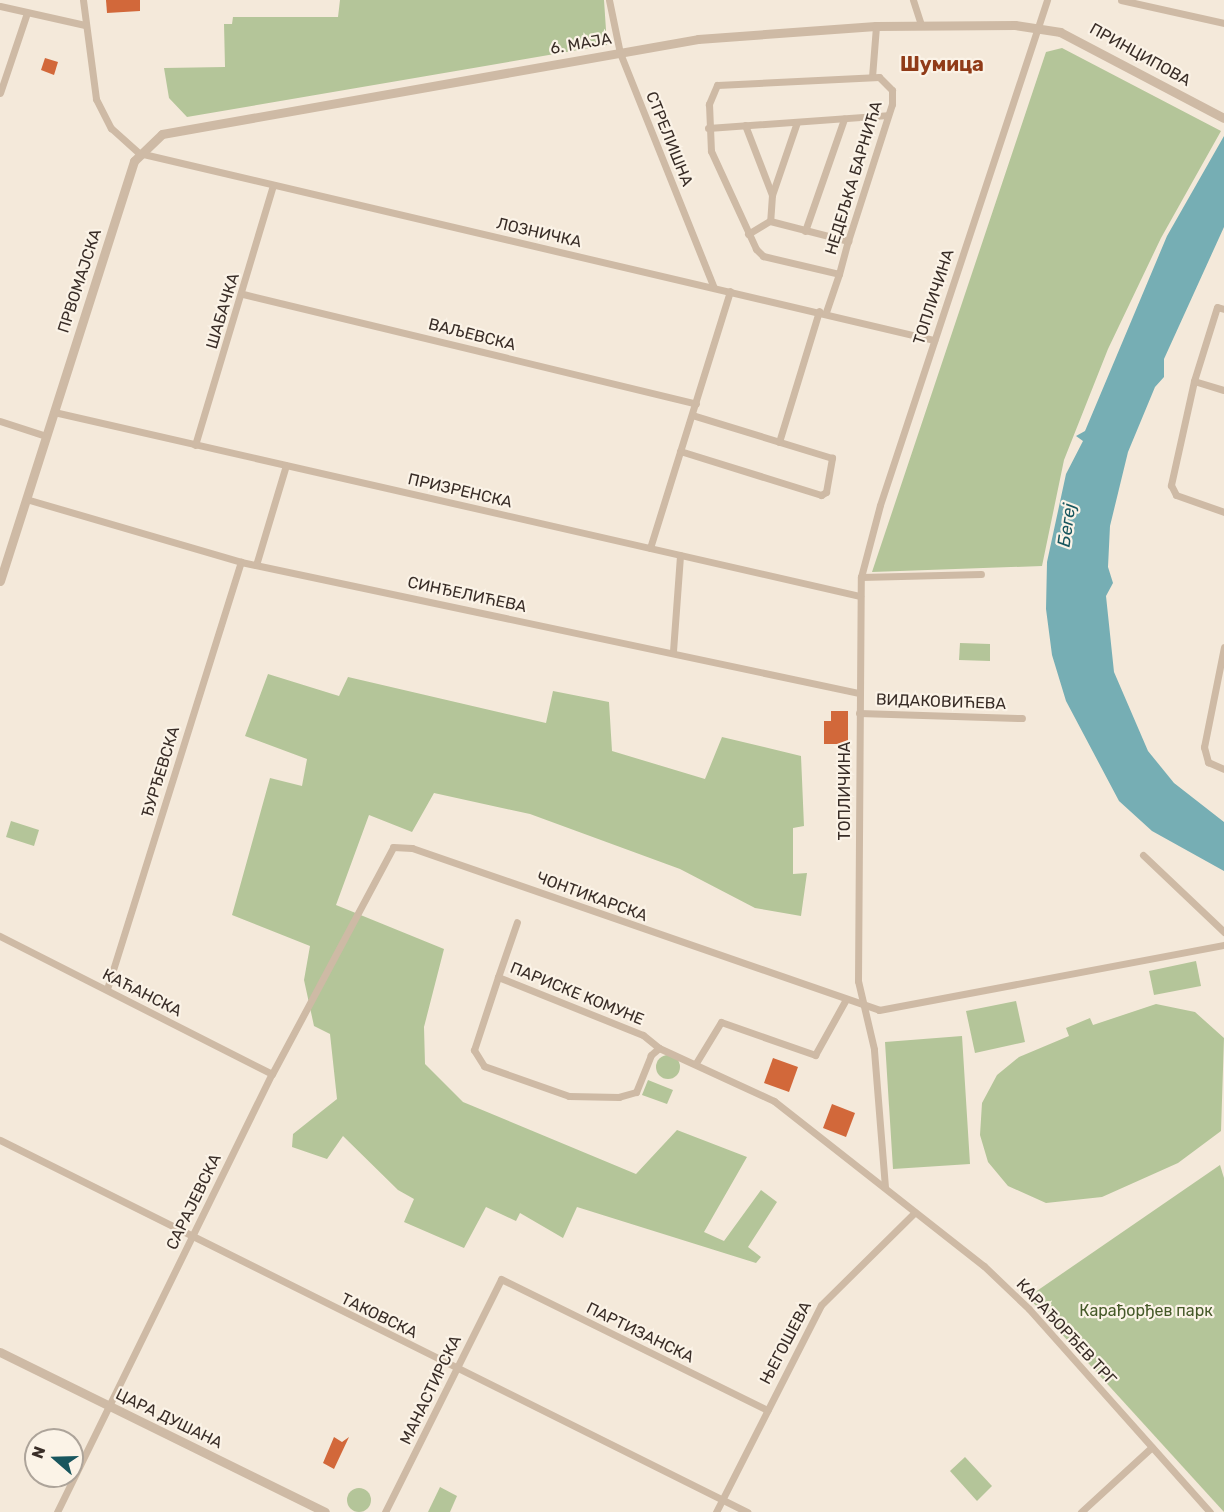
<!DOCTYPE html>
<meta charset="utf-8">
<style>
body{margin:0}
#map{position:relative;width:1224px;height:1512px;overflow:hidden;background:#f4e9da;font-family:Rubik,sans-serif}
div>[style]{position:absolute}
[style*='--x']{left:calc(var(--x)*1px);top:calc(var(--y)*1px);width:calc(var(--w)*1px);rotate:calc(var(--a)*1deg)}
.green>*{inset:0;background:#b4c599}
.round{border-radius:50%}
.water>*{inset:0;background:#76aeb4}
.building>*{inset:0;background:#d2683a}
.minor>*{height:7px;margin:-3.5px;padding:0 3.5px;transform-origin:3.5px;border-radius:3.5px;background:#cebaa5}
.tertiary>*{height:9px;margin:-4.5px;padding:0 4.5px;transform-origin:4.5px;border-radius:4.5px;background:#cebaa5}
span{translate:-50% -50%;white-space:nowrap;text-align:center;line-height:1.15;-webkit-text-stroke:4.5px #fbf3e7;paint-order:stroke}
.street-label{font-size:16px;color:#392d27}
.park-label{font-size:16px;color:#455928}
.water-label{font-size:18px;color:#18565e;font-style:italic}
.quarter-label{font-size:20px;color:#903b18;font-weight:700}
.north{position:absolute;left:24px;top:1428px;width:60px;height:60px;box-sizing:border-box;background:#fbf3e7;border:2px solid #ada49a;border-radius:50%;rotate:290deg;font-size:16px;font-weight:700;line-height:24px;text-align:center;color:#392d27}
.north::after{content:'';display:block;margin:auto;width:21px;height:27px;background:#18565e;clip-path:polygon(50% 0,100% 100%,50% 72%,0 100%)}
</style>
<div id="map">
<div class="green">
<i style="clip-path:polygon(340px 0,604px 0,607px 45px,187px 117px,169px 98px,164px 68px,225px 67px,224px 24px,232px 24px,233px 17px,338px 17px)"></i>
<i style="clip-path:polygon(1062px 48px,1221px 131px,1161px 238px,1108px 349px,1064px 460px,1042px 566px,872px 572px,1046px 52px)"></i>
<i style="clip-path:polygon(960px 643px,990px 644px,990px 661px,959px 660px)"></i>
<i style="clip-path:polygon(268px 674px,339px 696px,348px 677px,546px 723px,553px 691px,609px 702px,612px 751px,705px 779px,722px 737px,801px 756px,804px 826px,793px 828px,793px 874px,807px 873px,801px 916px,755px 908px,680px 869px,530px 814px,434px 793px,412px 832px,369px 815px,336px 905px,444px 949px,424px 1027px,425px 1064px,463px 1102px,636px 1174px,677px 1130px,747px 1157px,704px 1232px,724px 1241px,761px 1190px,777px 1202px,748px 1247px,761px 1257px,756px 1263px,577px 1207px,563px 1238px,520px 1213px,516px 1221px,486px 1207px,464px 1248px,404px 1222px,414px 1199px,398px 1190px,343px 1136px,327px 1159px,292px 1147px,293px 1134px,337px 1099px,330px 1034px,314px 1026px,304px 980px,310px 946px,232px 915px,270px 778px,302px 786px,307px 759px,245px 736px)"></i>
<i style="clip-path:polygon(11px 821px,39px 830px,34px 846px,6px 837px)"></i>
<i style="clip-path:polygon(1196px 961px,1201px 986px,1154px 995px,1149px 971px)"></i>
<i style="clip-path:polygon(1016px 1001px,1025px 1042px,975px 1053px,966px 1011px)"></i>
<i style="clip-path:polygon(1156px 1004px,1195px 1012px,1224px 1038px,1221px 1131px,1178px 1163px,1102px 1197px,1046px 1203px,1008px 1186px,988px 1162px,980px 1135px,982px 1103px,997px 1075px,1019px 1057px,1069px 1036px,1066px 1028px,1090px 1018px,1093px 1025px)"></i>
<i style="clip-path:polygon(962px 1036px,970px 1164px,893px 1169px,885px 1042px)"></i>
<i class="round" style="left:656px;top:1055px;width:24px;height:24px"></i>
<i style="clip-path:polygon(648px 1080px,673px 1090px,667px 1104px,642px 1095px)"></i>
<i style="clip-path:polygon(1220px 1165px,1224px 1178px,1224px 1512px,1028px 1297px)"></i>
<i style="clip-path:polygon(965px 1457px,992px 1486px,977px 1501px,950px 1471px)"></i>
<i style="clip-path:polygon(440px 1487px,457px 1496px,450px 1512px,428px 1512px)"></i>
<i class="round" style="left:347px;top:1488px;width:24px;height:24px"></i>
</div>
<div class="water">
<i style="clip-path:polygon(1224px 136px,1224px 227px,1164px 359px,1164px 377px,1155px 387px,1128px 452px,1110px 526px,1108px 567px,1113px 583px,1106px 596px,1114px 672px,1148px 751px,1174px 783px,1224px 822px,1224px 871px,1152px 831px,1119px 801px,1066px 701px,1052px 655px,1046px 609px,1047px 562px,1066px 474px,1083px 441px,1076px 436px,1085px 431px,1167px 236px)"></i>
</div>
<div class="building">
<i style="clip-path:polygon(106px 0,140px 0,140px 11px,107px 13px)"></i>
<i style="clip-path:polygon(45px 58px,58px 62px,54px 75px,41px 70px)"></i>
<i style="clip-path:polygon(831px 711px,848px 711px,848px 744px,824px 744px,824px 721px,831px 721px)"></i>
<i style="clip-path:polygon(773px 1058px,798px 1067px,789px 1092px,764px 1083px)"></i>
<i style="clip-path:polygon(832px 1104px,855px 1113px,846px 1137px,823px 1128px)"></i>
<i style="clip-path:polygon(334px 1437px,342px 1442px,349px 1437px,334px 1469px,323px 1463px)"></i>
</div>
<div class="minor">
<i style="--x:83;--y:0;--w:100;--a:82.5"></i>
<i style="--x:96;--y:99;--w:33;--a:63"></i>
<i style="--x:111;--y:128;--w:38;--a:42"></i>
<i style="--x:139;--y:153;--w:817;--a:13.24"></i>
<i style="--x:609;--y:0;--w:54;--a:78.3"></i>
<i style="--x:620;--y:53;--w:251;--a:68.2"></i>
<i style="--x:913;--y:0;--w:26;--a:72"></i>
<i style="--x:1121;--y:0;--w:106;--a:12.6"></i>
<i style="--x:0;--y:6;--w:87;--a:12.6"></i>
<i style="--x:872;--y:77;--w:51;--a:-85.5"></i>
<i style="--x:0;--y:93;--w:84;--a:-71.4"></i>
<i style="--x:797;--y:122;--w:77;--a:108.9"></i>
<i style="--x:772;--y:195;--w:26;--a:94"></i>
<i style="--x:770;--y:221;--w:81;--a:14.4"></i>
<i style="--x:745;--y:125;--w:75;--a:68.9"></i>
<i style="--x:708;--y:128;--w:180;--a:-4.1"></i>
<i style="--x:805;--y:231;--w:119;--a:-70.8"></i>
<i style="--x:748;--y:234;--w:26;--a:-31"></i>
<i style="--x:243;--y:294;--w:466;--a:13.6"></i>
<i style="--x:1224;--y:309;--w:7;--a:-164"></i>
<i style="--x:1217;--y:307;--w:77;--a:107.3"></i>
<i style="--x:1194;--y:381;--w:107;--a:102.5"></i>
<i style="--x:1171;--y:485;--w:11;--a:63"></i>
<i style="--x:1176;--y:495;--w:51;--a:19.5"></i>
<i style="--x:826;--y:312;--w:40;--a:-71.1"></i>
<i style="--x:839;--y:274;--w:34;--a:-75"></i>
<i style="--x:848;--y:241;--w:144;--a:-72.2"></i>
<i style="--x:892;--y:104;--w:14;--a:-90"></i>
<i style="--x:892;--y:90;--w:18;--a:-135"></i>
<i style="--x:879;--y:77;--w:162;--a:177.2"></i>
<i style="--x:717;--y:85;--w:21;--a:113"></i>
<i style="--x:709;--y:104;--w:47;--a:87.6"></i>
<i style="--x:711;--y:151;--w:108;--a:65.3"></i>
<i style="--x:756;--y:249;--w:10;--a:45"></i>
<i style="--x:763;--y:256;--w:78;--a:13.3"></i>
<i style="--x:1194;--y:381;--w:31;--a:17"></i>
<i style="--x:54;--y:412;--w:827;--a:12.86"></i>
<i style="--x:0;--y:421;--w:48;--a:18.1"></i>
<i style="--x:779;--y:442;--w:137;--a:-73"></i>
<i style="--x:195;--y:445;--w:271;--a:-73.3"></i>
<i style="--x:680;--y:451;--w:148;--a:17.3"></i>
<i style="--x:821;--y:495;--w:6;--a:-31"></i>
<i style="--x:826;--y:492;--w:35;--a:-80"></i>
<i style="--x:832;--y:458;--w:146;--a:-162.9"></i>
<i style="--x:26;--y:499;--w:224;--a:16.3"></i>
<i style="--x:241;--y:562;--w:632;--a:11.97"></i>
<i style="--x:650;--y:548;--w:269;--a:-72.7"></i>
<i style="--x:256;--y:565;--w:104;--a:-73.3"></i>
<i style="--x:861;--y:577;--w:120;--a:-1.4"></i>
<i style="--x:1224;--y:647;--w:102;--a:101.3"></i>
<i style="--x:1204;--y:747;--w:16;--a:75"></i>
<i style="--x:1208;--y:762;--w:17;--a:24"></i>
<i style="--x:673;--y:651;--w:96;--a:-85.8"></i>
<i style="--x:859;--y:713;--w:163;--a:1.8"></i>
<i style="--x:1143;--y:855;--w:112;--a:43.5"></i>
<i style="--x:0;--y:936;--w:305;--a:26.9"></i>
<i style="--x:498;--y:977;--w:58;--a:-70.9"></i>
<i style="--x:107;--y:989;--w:448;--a:-72.6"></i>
<i style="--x:659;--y:1048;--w:11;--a:139"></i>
<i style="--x:651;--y:1055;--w:40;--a:112"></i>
<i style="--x:636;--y:1092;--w:18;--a:164"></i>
<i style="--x:619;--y:1097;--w:50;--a:-178.9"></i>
<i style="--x:569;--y:1096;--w:90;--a:-160.6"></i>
<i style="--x:484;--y:1066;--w:19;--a:-122"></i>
<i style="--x:474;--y:1050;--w:77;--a:-71.8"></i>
<i style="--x:498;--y:977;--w:156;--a:21.8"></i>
<i style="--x:643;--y:1035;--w:21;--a:39"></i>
<i style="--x:659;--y:1048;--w:127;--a:24.7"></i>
<i style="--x:774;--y:1101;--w:267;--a:38.2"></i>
<i style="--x:984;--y:1266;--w:62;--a:43.7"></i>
<i style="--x:1029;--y:1309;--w:272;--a:48.3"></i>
<i style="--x:696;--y:1063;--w:48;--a:-58.6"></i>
<i style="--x:721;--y:1022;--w:100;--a:19.3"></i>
<i style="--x:815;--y:1055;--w:62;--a:-60.9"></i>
<i style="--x:0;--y:1140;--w:835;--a:26.47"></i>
<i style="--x:885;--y:1187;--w:138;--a:-94.6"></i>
<i style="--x:874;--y:1049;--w:70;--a:-103.2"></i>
<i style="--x:858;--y:981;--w:404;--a:-89.6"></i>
<i style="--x:861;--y:577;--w:74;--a:-75.2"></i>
<i style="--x:880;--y:505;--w:532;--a:-71.7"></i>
<i style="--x:57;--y:1512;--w:488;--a:-63.9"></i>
<i style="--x:272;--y:1074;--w:257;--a:-61.9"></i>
<i style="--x:393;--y:847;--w:19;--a:3"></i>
<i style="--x:412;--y:848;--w:494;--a:19.1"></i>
<i style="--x:879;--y:1010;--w:351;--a:-10.7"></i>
<i style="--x:385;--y:1512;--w:260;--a:-63.5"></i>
<i style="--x:501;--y:1279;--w:297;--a:26.2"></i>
<i style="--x:716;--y:1512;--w:232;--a:-63.1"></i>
<i style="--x:821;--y:1305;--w:132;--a:-44.7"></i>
<i style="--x:1081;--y:1512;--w:96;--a:-42.5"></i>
</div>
<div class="tertiary">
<i style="--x:0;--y:581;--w:441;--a:-72.3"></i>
<i style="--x:134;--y:161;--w:39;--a:-44"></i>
<i style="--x:162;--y:134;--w:544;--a:-10.05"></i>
<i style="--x:698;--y:39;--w:178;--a:-4.2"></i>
<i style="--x:876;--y:26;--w:139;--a:-0.4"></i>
<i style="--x:1015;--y:25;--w:46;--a:8.8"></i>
<i style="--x:1060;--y:32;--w:185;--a:27.7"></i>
<i style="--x:0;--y:1352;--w:362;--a:26.2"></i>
</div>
<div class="street-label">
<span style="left:581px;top:44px;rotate:-10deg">6. МАЈА</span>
<span style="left:1140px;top:55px;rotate:29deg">ПРИНЦИПОВА</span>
<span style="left:669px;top:139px;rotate:68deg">СТРЕЛИШНА</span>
<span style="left:854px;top:178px;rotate:-73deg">НЕДЕЉКА БАРНИЋА</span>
<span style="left:539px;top:233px;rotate:13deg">ЛОЗНИЧКА</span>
<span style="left:80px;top:281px;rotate:-72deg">ПРВОМАЈСКА</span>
<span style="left:934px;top:297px;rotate:-72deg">ТОПЛИЧИНА</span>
<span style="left:223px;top:311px;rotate:-73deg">ШАБАЧКА</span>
<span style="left:472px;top:335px;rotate:14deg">ВАЉЕВСКА</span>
<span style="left:460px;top:491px;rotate:13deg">ПРИЗРЕНСКА</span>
<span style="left:467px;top:595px;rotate:12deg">СИНЂЕЛИЋЕВА</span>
<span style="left:941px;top:702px;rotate:2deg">ВИДАКОВИЋЕВА</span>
<span style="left:161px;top:772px;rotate:-73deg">ЂУРЂЕВСКА</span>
<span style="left:845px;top:791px;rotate:-90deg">ТОПЛИЧИНА</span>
<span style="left:592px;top:897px;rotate:20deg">ЧОНТИКАРСКА</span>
<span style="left:142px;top:993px;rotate:27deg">КАЋАНСКА</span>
<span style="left:577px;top:994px;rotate:22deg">ПАРИСКЕ КОМУНЕ</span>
<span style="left:194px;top:1202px;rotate:-64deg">САРАЈЕВСКА</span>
<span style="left:379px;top:1316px;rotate:26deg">ТАКОВСКА</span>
<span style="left:1066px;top:1332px;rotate:47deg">КАРАЂОРЂЕВ ТРГ</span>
<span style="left:640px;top:1333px;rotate:26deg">ПАРТИЗАНСКА</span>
<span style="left:786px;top:1343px;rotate:-62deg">ЊЕГОШЕВА</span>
<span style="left:431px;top:1390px;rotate:-64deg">МАНАСТИРСКА</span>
<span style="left:169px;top:1419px;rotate:26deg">ЦАРА ДУШАНА</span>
</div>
<div class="park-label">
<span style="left:1146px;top:1311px">Карађорђев парк</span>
</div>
<div class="water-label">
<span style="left:1067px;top:525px;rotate:-82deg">Бегеј</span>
</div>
<div class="quarter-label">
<span style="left:942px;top:64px">Шумица</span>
</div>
<div class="north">N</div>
</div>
